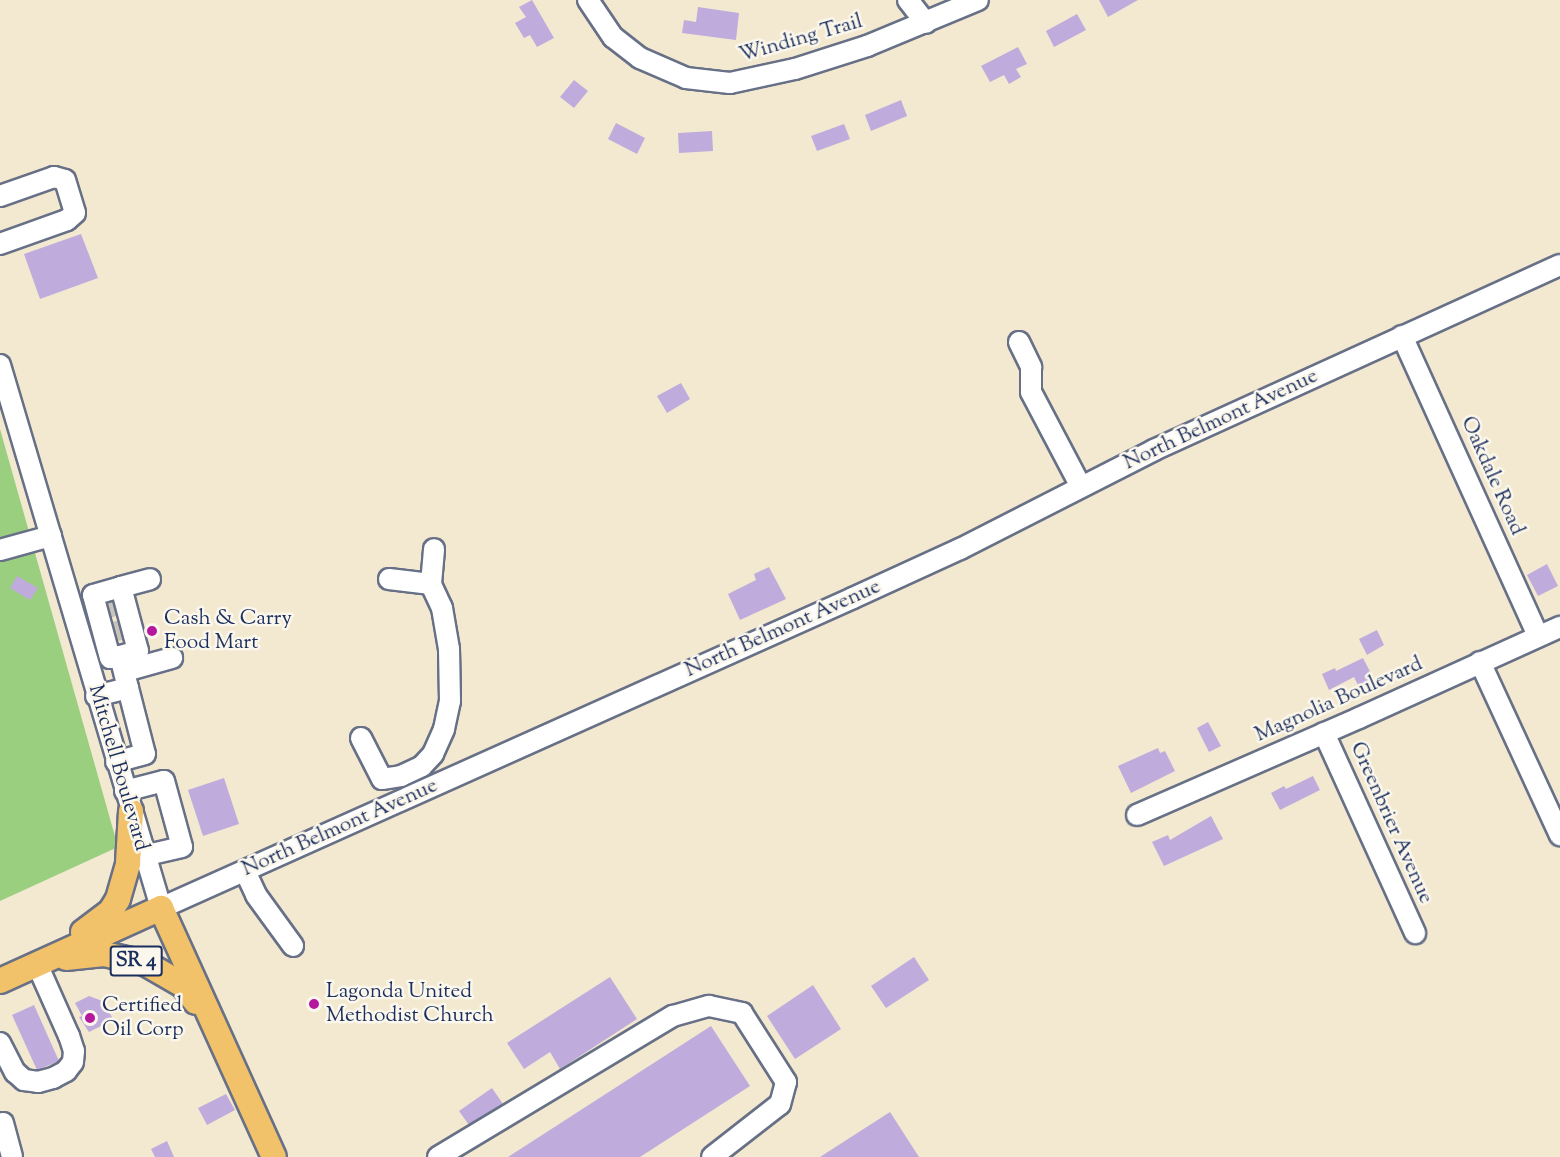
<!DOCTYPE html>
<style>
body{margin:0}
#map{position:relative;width:1560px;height:1157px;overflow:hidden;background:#f3e9d0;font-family:"Sorts Mill Goudy",serif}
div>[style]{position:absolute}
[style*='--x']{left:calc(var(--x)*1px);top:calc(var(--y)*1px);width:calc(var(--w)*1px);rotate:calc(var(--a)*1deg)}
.green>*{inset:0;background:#9acf80}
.building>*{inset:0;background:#c0abdd}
.minor-tunnel>*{height:20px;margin-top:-10px;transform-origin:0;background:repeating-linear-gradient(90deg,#c8c4b9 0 20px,transparent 0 30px)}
.roads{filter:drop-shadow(2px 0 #677086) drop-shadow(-2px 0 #677086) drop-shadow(0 2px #677086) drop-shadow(0 -2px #677086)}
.minor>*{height:20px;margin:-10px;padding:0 10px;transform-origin:10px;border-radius:10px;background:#fff}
.major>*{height:24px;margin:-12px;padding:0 12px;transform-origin:12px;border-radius:12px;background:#f2c26a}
.dots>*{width:16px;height:16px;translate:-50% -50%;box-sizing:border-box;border:3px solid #fbf7ec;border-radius:50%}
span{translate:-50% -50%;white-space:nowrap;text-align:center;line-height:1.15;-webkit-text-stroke:5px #fbf7ec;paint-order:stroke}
.shield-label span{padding:2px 4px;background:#fbf7ec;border:2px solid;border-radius:4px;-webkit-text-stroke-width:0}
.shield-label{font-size:20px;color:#1b2f5e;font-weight:700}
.street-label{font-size:21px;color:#1b2f5e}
.poi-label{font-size:21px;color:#1b2f5e}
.left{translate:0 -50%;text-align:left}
</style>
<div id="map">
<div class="green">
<i style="clip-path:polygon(0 429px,118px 847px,0 901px)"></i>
</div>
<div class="building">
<i style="clip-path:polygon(532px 0,554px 38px,537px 47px,530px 35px,524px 38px,515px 23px,526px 17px,519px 7px)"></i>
<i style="clip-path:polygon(1099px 0,1138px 0,1108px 17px)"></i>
<i style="clip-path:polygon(698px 7px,739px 13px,736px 40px,682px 33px,684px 20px,696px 22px)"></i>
<i style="clip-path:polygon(1077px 14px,1086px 30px,1054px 47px,1046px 31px)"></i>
<i style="clip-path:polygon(1018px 47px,1027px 64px,1016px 69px,1021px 77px,1009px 84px,1004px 75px,990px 82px,981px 66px)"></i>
<i style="clip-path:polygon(574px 80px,588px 91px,574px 108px,560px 97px)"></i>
<i style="clip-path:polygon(901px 100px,907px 116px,871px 131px,865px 115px)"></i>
<i style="clip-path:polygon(616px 123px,645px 138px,637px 154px,608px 139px)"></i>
<i style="clip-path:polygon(844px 124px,850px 139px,817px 151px,811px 136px)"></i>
<i style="clip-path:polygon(712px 131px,713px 151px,679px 153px,678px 133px)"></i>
<i style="clip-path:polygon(81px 234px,98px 278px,40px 299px,24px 254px)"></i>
<i style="clip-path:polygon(681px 383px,690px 399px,667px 413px,657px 396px)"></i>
<i style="clip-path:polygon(1547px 564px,1558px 586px,1538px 596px,1527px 575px)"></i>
<i style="clip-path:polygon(769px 567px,786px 599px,740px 620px,728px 594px,756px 580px,754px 574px)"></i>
<i style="clip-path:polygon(17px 576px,38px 588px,30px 600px,10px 588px)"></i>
<i style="clip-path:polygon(1377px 630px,1384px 645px,1367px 655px,1359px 639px)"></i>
<i style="clip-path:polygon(1363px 658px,1376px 683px,1361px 691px,1354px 677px,1329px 690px,1322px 674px,1335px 668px,1336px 671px)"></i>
<i style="clip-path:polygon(1208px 722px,1221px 746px,1209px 752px,1197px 728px)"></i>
<i style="clip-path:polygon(1158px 748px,1160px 753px,1165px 751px,1175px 771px,1131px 793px,1118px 766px)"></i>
<i style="clip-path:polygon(1313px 776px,1320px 790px,1280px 810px,1271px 793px,1284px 786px,1286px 789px)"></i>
<i style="clip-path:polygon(224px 778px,239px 824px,203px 836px,188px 790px)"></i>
<i style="clip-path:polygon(1211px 816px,1223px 839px,1164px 866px,1152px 842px,1168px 835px,1170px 840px)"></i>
<i style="clip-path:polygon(914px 957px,929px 980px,886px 1008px,871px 986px)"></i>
<i style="clip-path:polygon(610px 977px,637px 1019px,560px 1069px,550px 1052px,524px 1069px,507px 1043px)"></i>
<i style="clip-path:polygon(813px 985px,841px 1029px,795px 1059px,767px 1016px)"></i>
<i style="clip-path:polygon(89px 996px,105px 1002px,113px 1020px,89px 1032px,79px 1017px,82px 1016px,75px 1003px)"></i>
<i style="clip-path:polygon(34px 1005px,59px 1061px,37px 1070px,12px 1015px)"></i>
<i style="clip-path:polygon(711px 1026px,750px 1086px,640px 1157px,508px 1157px)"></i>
<i style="clip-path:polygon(492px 1088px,503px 1104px,469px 1125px,459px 1111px)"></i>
<i style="clip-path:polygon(226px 1094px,235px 1110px,207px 1125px,198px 1108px)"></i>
<i style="clip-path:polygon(890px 1112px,919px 1157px,820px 1157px)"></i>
<i style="clip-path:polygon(167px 1141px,174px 1157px,155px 1157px,151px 1149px)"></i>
</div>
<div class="minor-tunnel">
<i style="--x:105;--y:609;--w:14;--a:-17"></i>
<i style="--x:113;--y:632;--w:12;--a:-14"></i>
</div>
<div class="roads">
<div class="minor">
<i style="--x:588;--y:0;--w:45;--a:56"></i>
<i style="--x:613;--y:37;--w:34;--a:38"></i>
<i style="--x:640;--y:58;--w:50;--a:23.5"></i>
<i style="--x:686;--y:78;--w:44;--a:6.5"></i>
<i style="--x:730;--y:83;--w:66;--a:-12.2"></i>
<i style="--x:795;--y:69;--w:76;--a:-17.7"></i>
<i style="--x:867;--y:46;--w:120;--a:-22.5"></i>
<i style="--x:908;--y:0;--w:29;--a:52"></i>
<i style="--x:0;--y:196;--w:57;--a:-19.4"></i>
<i style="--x:54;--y:177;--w:11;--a:15"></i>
<i style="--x:65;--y:180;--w:34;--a:73"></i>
<i style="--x:75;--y:213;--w:11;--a:139"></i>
<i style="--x:67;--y:220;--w:71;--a:160.3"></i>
<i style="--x:1402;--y:336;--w:329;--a:65.6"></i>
<i style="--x:1019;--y:342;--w:28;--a:64"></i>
<i style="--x:1031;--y:367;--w:25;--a:90"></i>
<i style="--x:1031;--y:392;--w:107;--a:62.2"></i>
<i style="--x:0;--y:365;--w:566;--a:73.48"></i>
<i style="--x:161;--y:908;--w:758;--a:-24.13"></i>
<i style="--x:853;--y:598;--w:118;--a:-24.6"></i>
<i style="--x:960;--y:549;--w:218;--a:-27"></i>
<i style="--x:1154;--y:450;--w:446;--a:-24.5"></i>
<i style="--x:0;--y:550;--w:53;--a:-15.4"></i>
<i style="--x:389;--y:579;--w:42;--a:6.8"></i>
<i style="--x:121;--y:587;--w:30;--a:-15"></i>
<i style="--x:120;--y:656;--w:10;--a:169"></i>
<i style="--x:110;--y:658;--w:65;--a:-105.1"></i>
<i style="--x:93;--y:595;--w:29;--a:-16"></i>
<i style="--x:121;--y:587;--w:66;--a:75.1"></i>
<i style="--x:138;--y:651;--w:19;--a:164"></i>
<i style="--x:120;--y:656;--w:33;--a:76"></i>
<i style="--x:1480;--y:662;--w:191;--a:65.2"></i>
<i style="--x:125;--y:671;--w:49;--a:-15.5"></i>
<i style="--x:96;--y:696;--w:33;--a:-14"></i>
<i style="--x:128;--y:688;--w:68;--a:75.6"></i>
<i style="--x:145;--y:754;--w:30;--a:165"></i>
<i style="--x:1324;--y:733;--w:220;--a:65.5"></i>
<i style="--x:361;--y:738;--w:46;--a:62.9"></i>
<i style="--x:382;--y:779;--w:19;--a:-9"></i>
<i style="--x:401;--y:776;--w:23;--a:-25"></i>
<i style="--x:422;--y:766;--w:16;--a:-47"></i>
<i style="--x:433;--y:754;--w:27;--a:-66"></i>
<i style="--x:444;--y:729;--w:29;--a:-78"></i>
<i style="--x:450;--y:701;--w:52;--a:-91.1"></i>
<i style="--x:449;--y:649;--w:42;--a:-99.7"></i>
<i style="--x:442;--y:608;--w:26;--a:-115"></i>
<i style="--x:431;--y:584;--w:35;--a:-85"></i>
<i style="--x:125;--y:791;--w:40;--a:-14.4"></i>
<i style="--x:164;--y:781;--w:68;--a:74.7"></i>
<i style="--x:182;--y:847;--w:39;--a:167"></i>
<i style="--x:1137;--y:815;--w:242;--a:-23.6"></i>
<i style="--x:1359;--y:718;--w:221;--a:-24.4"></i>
<i style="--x:245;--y:871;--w:26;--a:65"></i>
<i style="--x:256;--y:895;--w:63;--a:54"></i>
<i style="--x:0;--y:1043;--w:33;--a:63"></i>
<i style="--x:15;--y:1072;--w:12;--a:42"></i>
<i style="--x:24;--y:1080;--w:14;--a:8"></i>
<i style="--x:38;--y:1082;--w:16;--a:-15"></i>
<i style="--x:53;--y:1078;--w:15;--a:-28"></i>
<i style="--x:66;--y:1071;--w:11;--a:-52"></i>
<i style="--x:73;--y:1062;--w:11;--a:-85"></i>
<i style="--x:74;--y:1051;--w:16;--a:-108"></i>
<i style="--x:69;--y:1036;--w:79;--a:-114"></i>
<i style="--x:3;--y:1123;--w:35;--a:75"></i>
<i style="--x:438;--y:1157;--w:274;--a:-31"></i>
<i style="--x:673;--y:1016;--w:37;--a:-16"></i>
<i style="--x:709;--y:1006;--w:34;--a:12"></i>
<i style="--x:742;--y:1013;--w:82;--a:57.5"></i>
<i style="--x:786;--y:1082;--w:23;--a:105"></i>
<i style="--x:780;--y:1104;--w:86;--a:142.1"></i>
</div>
<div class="major">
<i style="--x:83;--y:932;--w:34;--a:-37"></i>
<i style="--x:110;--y:912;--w:15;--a:-58"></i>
<i style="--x:118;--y:899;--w:37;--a:-74"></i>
<i style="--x:128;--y:863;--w:52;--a:-86.7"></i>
<i style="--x:66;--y:958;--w:38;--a:-6"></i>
<i style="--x:104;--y:954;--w:42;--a:12.4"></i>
<i style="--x:145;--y:963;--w:44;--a:30.1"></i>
<i style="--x:183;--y:985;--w:21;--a:53"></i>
<i style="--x:0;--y:981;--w:177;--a:-24.4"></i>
<i style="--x:161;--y:908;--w:273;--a:65.6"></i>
</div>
</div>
<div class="dots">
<i style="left:152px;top:631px;background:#b5179e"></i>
<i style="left:314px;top:1004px;background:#b5179e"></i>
<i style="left:90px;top:1018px;background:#b5179e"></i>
</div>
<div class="shield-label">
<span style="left:136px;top:961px">SR 4</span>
</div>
<div class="street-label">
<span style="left:801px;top:39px;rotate:-16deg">Winding Trail</span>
<span style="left:1221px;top:420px;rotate:-25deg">North Belmont Avenue</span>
<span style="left:1492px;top:476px;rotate:66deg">Oakdale Road</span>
<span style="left:783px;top:629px;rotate:-24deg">North Belmont Avenue</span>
<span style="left:1339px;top:700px;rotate:-24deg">Magnolia Boulevard</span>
<span style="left:118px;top:768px;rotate:74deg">Mitchell Boulevard</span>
<span style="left:1391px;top:823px;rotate:66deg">Greenbrier Avenue</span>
<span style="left:340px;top:828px;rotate:-24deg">North Belmont Avenue</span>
</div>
<div class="poi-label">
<span class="left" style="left:164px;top:631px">Cash &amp; Carry<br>Food Mart</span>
<span class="left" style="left:326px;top:1004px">Lagonda United<br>Methodist Church</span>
<span class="left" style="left:102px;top:1018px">Certified<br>Oil Corp</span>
</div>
</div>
